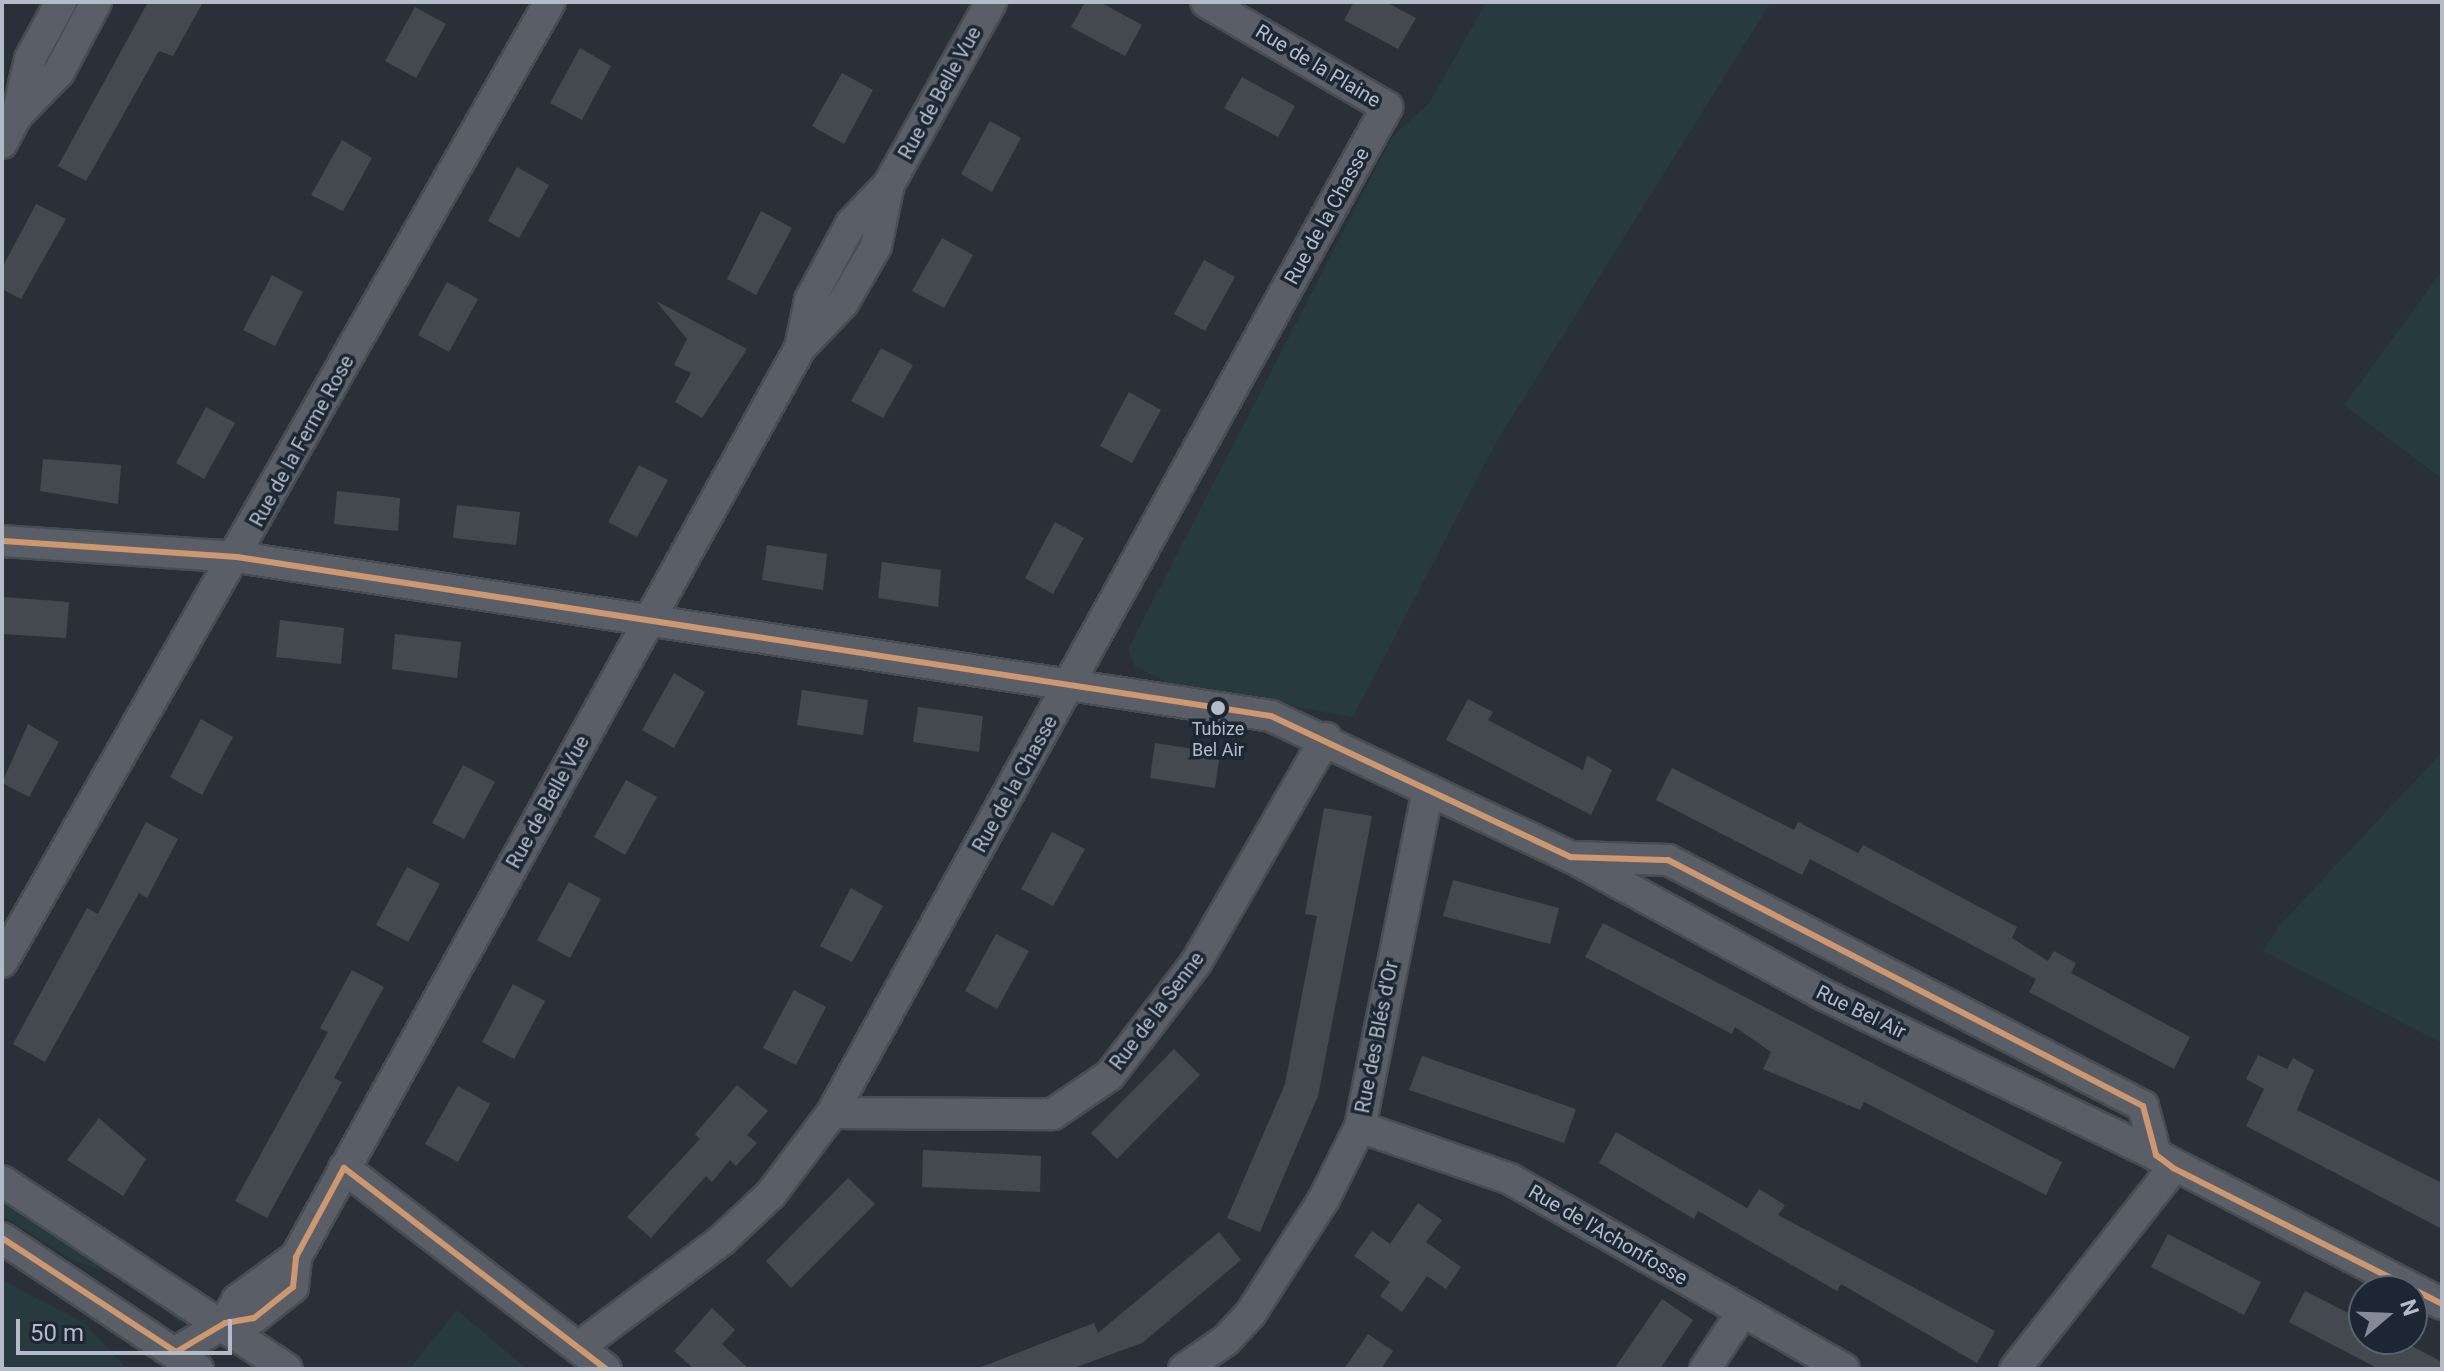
<!DOCTYPE html>
<meta charset="utf-8">
<style>
body{margin:0}
#map{position:relative;width:2444px;height:1371px;overflow:hidden;background:#2a3038;font-family:Roboto,sans-serif}
div>[style]{position:absolute}
[style*='--x']{left:calc(var(--x)*1px);top:calc(var(--y)*1px);width:calc(var(--w)*1px);rotate:calc(var(--a)*1deg)}
.green>*{inset:0;background:#273a3e}
.building>*{inset:0;background:#444950}
.roads{filter:drop-shadow(2px 0 #484c53) drop-shadow(-2px 0 #484c53) drop-shadow(0 2px #484c53) drop-shadow(0 -2px #484c53)}
.street>*{height:30px;margin:-15px;padding:0 15px;transform-origin:15px;border-radius:15px;background:#5a5e66}
.bus-1>*{height:6px;margin:-3px;padding:0 3px;transform-origin:3px;border-radius:3px;background:#cd976f}
.dots>*{width:22px;height:22px;translate:-50% -50%;box-sizing:border-box;border:4px solid #1d2633;border-radius:50%}
span{translate:-50% -50%;white-space:nowrap;text-align:center;line-height:1.15;-webkit-text-stroke:7px #1d2633;paint-order:stroke}
.bus-label{font-size:18px;color:#b4bcc9}
.street-label{font-size:20px;color:#b4bcc9}
.frame{position:absolute;inset:0;border:4px solid #b4bcc9;pointer-events:none}
.north{position:absolute;left:2348px;top:1275px;width:80px;height:80px;box-sizing:border-box;background:#1d2633;border:2px solid #59626f;border-radius:50%;rotate:71deg;font-size:22px;font-weight:700;line-height:32px;text-align:center;color:#b4bcc9}
.north::after{content:'';display:block;margin:auto;width:28px;height:36px;background:#848b96;clip-path:polygon(50% 0,100% 100%,50% 72%,0 100%)}
.scale{position:absolute;left:16px;top:1319px;width:216px;height:36px;box-sizing:border-box;border:4px solid #b4bcc9;border-top:0;padding-left:10px;font-size:24px;line-height:28px;white-space:nowrap;color:#b4bcc9;-webkit-text-stroke:6px #1d2633;paint-order:stroke}
</style>
<div id="map">
<div class="green">
<i style="clip-path:polygon(1486px 2px,1771px 2px,1495px 444px,1353px 717px,1172px 685px,1135px 666px,1128px 649px,1392px 137px,1430px 102px)"></i>
<i style="clip-path:polygon(2442px 271px,2442px 479px,2344px 405px)"></i>
<i style="clip-path:polygon(2442px 752px,2442px 1043px,2263px 951px,2279px 926px)"></i>
<i style="clip-path:polygon(2px 1190px,192px 1316px,180px 1322px,120px 1276px,74px 1261px,2px 1215px)"></i>
<i style="clip-path:polygon(2px 1280px,84px 1323px,127px 1369px,2px 1369px)"></i>
<i style="clip-path:polygon(457px 1310px,527px 1369px,409px 1369px)"></i>
</div>
<div class="building">
<i style="clip-path:polygon(148px 2px,203px 2px,173px 56px,159px 51px,86px 181px,58px 166px)"></i>
<i style="clip-path:polygon(1085px 2px,1100px 2px,1142px 25px,1125px 56px,1071px 27px)"></i>
<i style="clip-path:polygon(1354px 2px,1386px 2px,1416px 18px,1398px 49px,1344px 20px)"></i>
<i style="clip-path:polygon(415px 7px,446px 24px,416px 78px,385px 61px)"></i>
<i style="clip-path:polygon(580px 48px,611px 66px,582px 120px,550px 103px)"></i>
<i style="clip-path:polygon(842px 73px,873px 90px,844px 144px,812px 126px)"></i>
<i style="clip-path:polygon(1242px 77px,1295px 106px,1278px 137px,1224px 108px)"></i>
<i style="clip-path:polygon(990px 121px,1021px 138px,992px 192px,961px 174px)"></i>
<i style="clip-path:polygon(342px 140px,372px 158px,343px 211px,311px 195px)"></i>
<i style="clip-path:polygon(517px 167px,549px 185px,519px 238px,488px 221px)"></i>
<i style="clip-path:polygon(36px 204px,66px 219px,21px 299px,2px 289px,2px 268px)"></i>
<i style="clip-path:polygon(761px 211px,792px 228px,756px 295px,727px 279px)"></i>
<i style="clip-path:polygon(942px 238px,973px 255px,944px 308px,912px 291px)"></i>
<i style="clip-path:polygon(1204px 260px,1235px 277px,1205px 331px,1174px 314px)"></i>
<i style="clip-path:polygon(272px 275px,303px 292px,275px 346px,243px 330px)"></i>
<i style="clip-path:polygon(447px 282px,478px 299px,449px 352px,418px 335px)"></i>
<i style="clip-path:polygon(656px 301px,747px 349px,702px 418px,675px 402px,691px 373px,674px 365px,687px 339px)"></i>
<i style="clip-path:polygon(881px 348px,913px 365px,883px 418px,851px 401px)"></i>
<i style="clip-path:polygon(1129px 392px,1161px 410px,1132px 463px,1100px 446px)"></i>
<i style="clip-path:polygon(206px 407px,235px 423px,204px 479px,176px 463px)"></i>
<i style="clip-path:polygon(43px 459px,121px 465px,118px 504px,40px 491px)"></i>
<i style="clip-path:polygon(639px 465px,668px 480px,637px 537px,608px 522px)"></i>
<i style="clip-path:polygon(337px 491px,400px 498px,398px 531px,334px 524px)"></i>
<i style="clip-path:polygon(457px 505px,520px 512px,516px 545px,453px 538px)"></i>
<i style="clip-path:polygon(1055px 522px,1084px 538px,1053px 594px,1025px 578px)"></i>
<i style="clip-path:polygon(767px 545px,827px 554px,823px 590px,762px 580px)"></i>
<i style="clip-path:polygon(882px 562px,941px 570px,938px 607px,878px 598px)"></i>
<i style="clip-path:polygon(3px 597px,69px 602px,66px 638px,2px 634px)"></i>
<i style="clip-path:polygon(280px 620px,344px 628px,341px 664px,276px 657px)"></i>
<i style="clip-path:polygon(395px 634px,461px 642px,457px 678px,392px 669px)"></i>
<i style="clip-path:polygon(674px 673px,705px 692px,674px 748px,642px 730px)"></i>
<i style="clip-path:polygon(802px 690px,868px 700px,863px 735px,797px 725px)"></i>
<i style="clip-path:polygon(1468px 699px,1493px 712px,1488px 720px,1583px 770px,1587px 756px,1612px 770px,1591px 815px,1446px 740px)"></i>
<i style="clip-path:polygon(918px 707px,983px 716px,979px 752px,913px 742px)"></i>
<i style="clip-path:polygon(201px 719px,233px 737px,202px 795px,170px 777px)"></i>
<i style="clip-path:polygon(28px 724px,59px 742px,29px 797px,2px 783px)"></i>
<i style="clip-path:polygon(1155px 743px,1220px 753px,1215px 788px,1150px 778px)"></i>
<i style="clip-path:polygon(463px 765px,495px 782px,464px 839px,432px 823px)"></i>
<i style="clip-path:polygon(1672px 768px,1794px 830px,1798px 822px,1858px 853px,1863px 845px,2017px 927px,2012px 938px,2048px 961px,2054px 951px,2076px 963px,2071px 973px,2190px 1037px,2174px 1069px,2029px 992px,2036px 979px,1810px 859px,1802px 875px,1656px 800px)"></i>
<i style="clip-path:polygon(626px 780px,657px 797px,625px 855px,594px 837px)"></i>
<i style="clip-path:polygon(1324px 808px,1372px 816px,1318px 1096px,1260px 1232px,1227px 1218px,1285px 1084px,1317px 916px,1305px 914px)"></i>
<i style="clip-path:polygon(146px 822px,178px 839px,147px 898px,139px 893px,45px 1062px,13px 1044px,87px 908px,98px 914px)"></i>
<i style="clip-path:polygon(1052px 832px,1085px 849px,1053px 906px,1021px 889px)"></i>
<i style="clip-path:polygon(407px 867px,440px 884px,408px 942px,376px 925px)"></i>
<i style="clip-path:polygon(1453px 880px,1559px 908px,1550px 944px,1443px 916px)"></i>
<i style="clip-path:polygon(569px 882px,601px 899px,570px 958px,537px 940px)"></i>
<i style="clip-path:polygon(851px 888px,883px 906px,852px 962px,820px 946px)"></i>
<i style="clip-path:polygon(1603px 923px,2062px 1162px,2046px 1195px,1864px 1102px,1860px 1110px,1763px 1069px,1771px 1052px,1735px 1027px,1732px 1034px,1585px 957px)"></i>
<i style="clip-path:polygon(996px 934px,1029px 951px,997px 1009px,965px 991px)"></i>
<i style="clip-path:polygon(352px 970px,384px 987px,334px 1078px,342px 1082px,267px 1218px,235px 1201px,328px 1032px,320px 1028px)"></i>
<i style="clip-path:polygon(513px 984px,545px 1001px,514px 1059px,482px 1042px)"></i>
<i style="clip-path:polygon(794px 990px,826px 1007px,796px 1065px,763px 1048px)"></i>
<i style="clip-path:polygon(1174px 1049px,1200px 1075px,1117px 1159px,1091px 1133px)"></i>
<i style="clip-path:polygon(2258px 1055px,2287px 1069px,2293px 1058px,2314px 1070px,2297px 1110px,2442px 1183px,2442px 1229px,2246px 1126px,2264px 1089px,2246px 1079px)"></i>
<i style="clip-path:polygon(1422px 1056px,1576px 1109px,1564px 1143px,1409px 1090px)"></i>
<i style="clip-path:polygon(737px 1085px,768px 1111px,747px 1135px,757px 1143px,736px 1166px,730px 1160px,712px 1182px,706px 1176px,651px 1238px,627px 1217px,700px 1139px,695px 1134px)"></i>
<i style="clip-path:polygon(458px 1086px,490px 1104px,458px 1162px,425px 1144px)"></i>
<i style="clip-path:polygon(99px 1118px,146px 1159px,123px 1196px,67px 1160px)"></i>
<i style="clip-path:polygon(1616px 1132px,1747px 1208px,1759px 1189px,1785px 1205px,1778px 1215px,1995px 1331px,1977px 1363px,1841px 1284px,1837px 1291px,1698px 1211px,1694px 1219px,1599px 1163px)"></i>
<i style="clip-path:polygon(923px 1150px,1041px 1156px,1040px 1192px,922px 1187px)"></i>
<i style="clip-path:polygon(848px 1178px,875px 1204px,791px 1288px,766px 1261px)"></i>
<i style="clip-path:polygon(1418px 1203px,1442px 1220px,1426px 1242px,1461px 1267px,1446px 1289px,1427px 1276px,1402px 1312px,1380px 1296px,1390px 1282px,1354px 1256px,1372px 1231px,1390px 1244px)"></i>
<i style="clip-path:polygon(1219px 1232px,1241px 1260px,1142px 1343px,1071px 1369px,976px 1369px,1094px 1323px,1098px 1333px)"></i>
<i style="clip-path:polygon(2168px 1234px,2261px 1282px,2244px 1315px,2151px 1267px)"></i>
<i style="clip-path:polygon(2305px 1291px,2364px 1321px,2364px 1339px,2399px 1339px,2442px 1362px,2442px 1369px,2379px 1369px,2289px 1322px)"></i>
<i style="clip-path:polygon(1662px 1299px,1693px 1320px,1660px 1369px,1614px 1369px)"></i>
<i style="clip-path:polygon(712px 1308px,735px 1330px,722px 1344px,749px 1369px,694px 1369px,674px 1351px)"></i>
<i style="clip-path:polygon(1368px 1334px,1393px 1351px,1381px 1369px,1344px 1369px)"></i>
</div>
<div class="roads">
<div class="street">
<i style="--x:18;--y:114;--w:59;--a:-45.7"></i>
<i style="--x:59;--y:72;--w:79;--a:-62.1"></i>
<i style="--x:2;--y:143;--w:32;--a:-62"></i>
<i style="--x:17;--y:115;--w:57;--a:-76.9"></i>
<i style="--x:30;--y:59;--w:65;--a:-61.5"></i>
<i style="--x:889;--y:184;--w:209;--a:-60.7"></i>
<i style="--x:2;--y:541;--w:236;--a:3.9"></i>
<i style="--x:237;--y:557;--w:1046;--a:8.74"></i>
<i style="--x:1271;--y:716;--w:331;--a:25.2"></i>
<i style="--x:1571;--y:857;--w:286;--a:28.6"></i>
<i style="--x:1822;--y:994;--w:371;--a:25.7"></i>
<i style="--x:2156;--y:1155;--w:322;--a:27.5"></i>
<i style="--x:1576;--y:857;--w:92;--a:1.9"></i>
<i style="--x:1668;--y:860;--w:535;--a:27.38"></i>
<i style="--x:2143;--y:1106;--w:51;--a:75.1"></i>
<i style="--x:2;--y:962;--w:1105;--a:-60.28"></i>
<i style="--x:832;--y:1113;--w:221;--a:0.3"></i>
<i style="--x:1053;--y:1114;--w:69;--a:-34.4"></i>
<i style="--x:1110;--y:1075;--w:141;--a:-52.5"></i>
<i style="--x:1196;--y:963;--w:260;--a:-60"></i>
<i style="--x:1360;--y:1127;--w:159;--a:19.1"></i>
<i style="--x:1510;--y:1179;--w:384;--a:29.6"></i>
<i style="--x:344;--y:1168;--w:330;--a:37.5"></i>
<i style="--x:2;--y:1181;--w:341;--a:33.4"></i>
<i style="--x:2;--y:1238;--w:236;--a:33.8"></i>
<i style="--x:225;--y:1323;--w:26;--a:-62"></i>
<i style="--x:237;--y:1300;--w:73;--a:-36.1"></i>
<i style="--x:579;--y:1347;--w:179;--a:-36.8"></i>
<i style="--x:722;--y:1240;--w:67;--a:-43.2"></i>
<i style="--x:771;--y:1194;--w:101;--a:-53"></i>
<i style="--x:832;--y:1113;--w:1149;--a:-61.11"></i>
<i style="--x:1387;--y:107;--w:209;--a:-149.9"></i>
<i style="--x:176;--y:1352;--w:57;--a:-30.6"></i>
<i style="--x:225;--y:1323;--w:29;--a:-10"></i>
<i style="--x:254;--y:1318;--w:50;--a:-38.5"></i>
<i style="--x:293;--y:1287;--w:30;--a:-84"></i>
<i style="--x:296;--y:1257;--w:1039;--a:-60.99"></i>
<i style="--x:800;--y:348;--w:62;--a:-46.3"></i>
<i style="--x:843;--y:303;--w:66;--a:-59.9"></i>
<i style="--x:876;--y:246;--w:63;--a:-78.2"></i>
<i style="--x:889;--y:184;--w:55;--a:133.5"></i>
<i style="--x:851;--y:224;--w:86;--a:118.3"></i>
<i style="--x:810;--y:300;--w:49;--a:101.8"></i>
<i style="--x:1184;--y:1369;--w:51;--a:-34.6"></i>
<i style="--x:1226;--y:1340;--w:37;--a:-47"></i>
<i style="--x:1251;--y:1313;--w:135;--a:-57.4"></i>
<i style="--x:1324;--y:1199;--w:80;--a:-63.4"></i>
<i style="--x:1360;--y:1127;--w:344;--a:-78.6"></i>
<i style="--x:1705;--y:1369;--w:66;--a:-56.8"></i>
<i style="--x:2015;--y:1369;--w:256;--a:-51.8"></i>
</div>
</div>
<div class="bus-1">
<i style="--x:2;--y:541;--w:236;--a:3.9"></i>
<i style="--x:237;--y:557;--w:1046;--a:8.74"></i>
<i style="--x:1271;--y:716;--w:331;--a:25.2"></i>
<i style="--x:1571;--y:857;--w:97;--a:1.8"></i>
<i style="--x:1668;--y:860;--w:535;--a:27.38"></i>
<i style="--x:2143;--y:1106;--w:51;--a:75.1"></i>
<i style="--x:2156;--y:1155;--w:21;--a:37"></i>
<i style="--x:2173;--y:1168;--w:301;--a:26.8"></i>
<i style="--x:344;--y:1168;--w:330;--a:37.5"></i>
<i style="--x:2;--y:1238;--w:208;--a:33.2"></i>
<i style="--x:176;--y:1352;--w:57;--a:-30.6"></i>
<i style="--x:225;--y:1323;--w:29;--a:-10"></i>
<i style="--x:254;--y:1318;--w:50;--a:-38.5"></i>
<i style="--x:293;--y:1287;--w:30;--a:-84"></i>
<i style="--x:296;--y:1257;--w:101;--a:-61.7"></i>
</div>
<div class="dots">
<i style="left:1218px;top:708px;background:#b4bcc9"></i>
</div>
<div class="bus-label">
<span style="left:1218px;top:740px">Tubize<br>Bel Air</span>
</div>
<div class="street-label">
<span style="left:1318px;top:66px;rotate:31deg">Rue de la Plaine</span>
<span style="left:940px;top:93px;rotate:-61deg">Rue de Belle Vue</span>
<span style="left:1327px;top:216px;rotate:-61deg">Rue de la Chasse</span>
<span style="left:302px;top:441px;rotate:-61deg">Rue de la Ferme Rose</span>
<span style="left:1015px;top:784px;rotate:-61deg">Rue de la Chasse</span>
<span style="left:548px;top:802px;rotate:-61deg">Rue de Belle Vue</span>
<span style="left:1157px;top:1011px;rotate:-53deg">Rue de la Senne</span>
<span style="left:1861px;top:1012px;rotate:26deg">Rue Bel Air</span>
<span style="left:1377px;top:1037px;rotate:-79deg">Rue des Blés d'Or</span>
<span style="left:1608px;top:1235px;rotate:30deg">Rue de l'Achonfosse</span>
</div>
<div class="frame"></div>
<div class="north">N</div>
<div class="scale">50 m</div>
</div>
